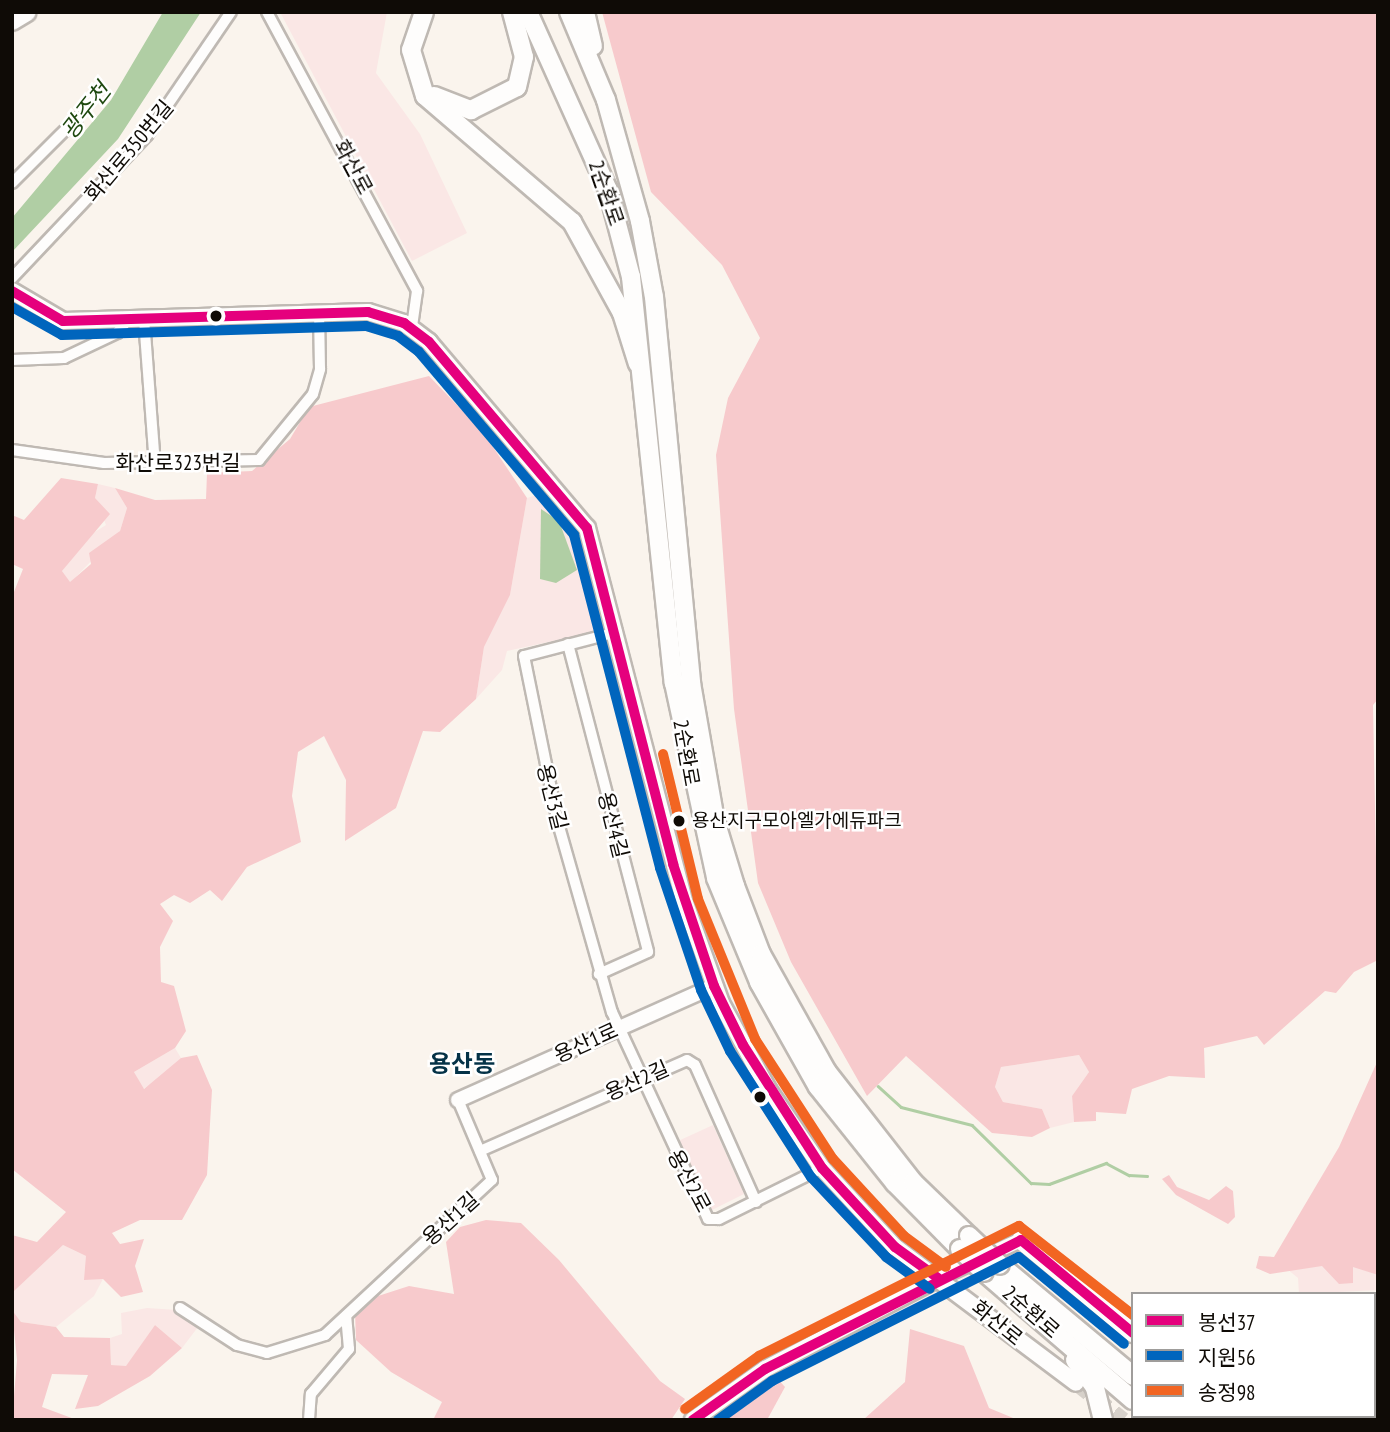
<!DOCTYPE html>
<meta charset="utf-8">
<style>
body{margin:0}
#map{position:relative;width:1390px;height:1432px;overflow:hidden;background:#faf4ed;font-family:"PT Sans Narrow","Noto Sans KR",sans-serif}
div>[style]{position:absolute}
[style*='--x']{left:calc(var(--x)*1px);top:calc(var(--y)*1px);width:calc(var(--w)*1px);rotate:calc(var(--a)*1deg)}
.green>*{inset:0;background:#fae7e5}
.forest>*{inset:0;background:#f7cacc}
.water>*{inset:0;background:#b0cea4}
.stream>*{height:2.5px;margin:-1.25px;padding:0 1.25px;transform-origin:1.25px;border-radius:1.25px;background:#b0cea4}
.secondary-tunnel>*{height:16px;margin-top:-8px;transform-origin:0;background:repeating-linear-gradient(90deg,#d7d1ca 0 16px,transparent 0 24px)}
.roads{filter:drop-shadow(2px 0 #bfb9b3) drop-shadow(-2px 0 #bfb9b3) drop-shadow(0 2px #bfb9b3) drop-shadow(0 -2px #bfb9b3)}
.minor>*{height:10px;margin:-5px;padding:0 5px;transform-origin:5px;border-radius:5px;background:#fefdfc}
.tertiary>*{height:14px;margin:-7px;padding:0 7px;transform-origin:7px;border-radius:7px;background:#fefdfc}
.secondary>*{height:16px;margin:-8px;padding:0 8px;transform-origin:8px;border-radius:8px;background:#fefdfc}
.primary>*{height:18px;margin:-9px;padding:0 9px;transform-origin:9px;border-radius:9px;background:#fefdfc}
.trunk>*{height:18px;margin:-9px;padding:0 9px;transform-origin:9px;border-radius:9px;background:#fefdfc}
.bridges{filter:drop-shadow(2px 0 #bfb9b3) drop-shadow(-2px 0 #bfb9b3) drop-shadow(0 2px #bfb9b3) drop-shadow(0 -2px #bfb9b3)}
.trunk-bridge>*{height:18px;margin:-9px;padding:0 9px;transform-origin:9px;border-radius:9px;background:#fefdfc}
.bus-1>*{height:10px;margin:-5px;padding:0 5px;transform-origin:5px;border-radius:5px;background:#e5007d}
.bus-2>*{height:10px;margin:-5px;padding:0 5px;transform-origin:5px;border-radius:5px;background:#0065bd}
.bus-3>*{height:10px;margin:-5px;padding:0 5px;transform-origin:5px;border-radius:5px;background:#f26522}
.dots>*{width:19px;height:19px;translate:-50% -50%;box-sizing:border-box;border:4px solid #fff;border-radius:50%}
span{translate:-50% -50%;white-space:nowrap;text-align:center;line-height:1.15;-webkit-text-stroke:5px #fff;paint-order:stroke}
.bus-label{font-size:19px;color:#0f0b06}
.left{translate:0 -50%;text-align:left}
.street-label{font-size:21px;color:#0f0b06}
.water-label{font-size:23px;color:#1e480f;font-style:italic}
.quarter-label{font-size:24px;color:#043247;font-weight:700}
.frame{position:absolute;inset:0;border:14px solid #0f0b06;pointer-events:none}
.legend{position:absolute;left:1131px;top:1292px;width:245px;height:126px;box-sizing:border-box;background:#fff;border:2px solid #9f9d9b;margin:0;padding:9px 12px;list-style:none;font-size:21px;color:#0f0b06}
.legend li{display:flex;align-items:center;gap:14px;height:35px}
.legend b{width:35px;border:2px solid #9f9d9b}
</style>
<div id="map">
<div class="green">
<i style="clip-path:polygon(280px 12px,387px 12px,376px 73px,420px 134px,467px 233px,412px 261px)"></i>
<i style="clip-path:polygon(98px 484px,115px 488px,127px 508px,120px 531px,70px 583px,62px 571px,85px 538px,106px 525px,95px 498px)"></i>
<i style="clip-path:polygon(543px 493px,573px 533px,599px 623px,595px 632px,507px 651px,502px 670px,476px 699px,484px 647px,510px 595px,527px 498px)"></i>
<i style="clip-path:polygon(175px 1048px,181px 1058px,173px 1070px,143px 1089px,134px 1072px)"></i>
<i style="clip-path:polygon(1079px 1055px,1089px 1072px,1072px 1096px,1074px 1122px,1050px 1128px,1042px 1109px,1003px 1102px,995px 1087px,1001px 1067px)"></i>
<i style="clip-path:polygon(713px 1125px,744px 1194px,712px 1210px,676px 1142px)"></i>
<i style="clip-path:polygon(63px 1245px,86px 1256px,103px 1279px,94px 1296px,56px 1327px,21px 1322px,12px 1310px,12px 1293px)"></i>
<i style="clip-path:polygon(1305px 1265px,1353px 1266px,1378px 1275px,1378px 1290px,1299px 1294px,1298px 1278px,1287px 1269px)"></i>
<i style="clip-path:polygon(147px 1308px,177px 1310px,198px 1327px,182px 1348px,155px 1325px,126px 1367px,111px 1365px,110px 1338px,122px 1334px,121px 1313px)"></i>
</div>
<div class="forest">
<i style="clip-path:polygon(602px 12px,1378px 12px,1378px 699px,1373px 705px,1378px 960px,1354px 972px,1336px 993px,1325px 991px,1264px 1045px,1257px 1036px,1204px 1048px,1205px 1078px,1169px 1076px,1132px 1089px,1126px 1114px,1096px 1112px,1096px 1121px,1074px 1122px,1072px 1096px,1089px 1072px,1079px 1055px,1001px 1067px,995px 1087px,1003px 1102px,1042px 1109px,1050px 1128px,1032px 1137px,992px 1133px,906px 1056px,867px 1096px,791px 962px,758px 883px,734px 709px,716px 455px,728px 398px,760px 338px,722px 265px,651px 192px)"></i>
<i style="clip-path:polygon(429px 376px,483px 432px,527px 498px,510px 595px,484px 647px,476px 699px,440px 732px,423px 731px,396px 808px,345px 841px,346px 780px,324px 736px,298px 752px,292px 796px,301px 842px,247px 867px,222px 901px,210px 890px,190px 903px,174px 895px,160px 904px,173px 921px,160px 947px,161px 982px,174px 986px,186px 1031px,175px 1048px,134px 1072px,144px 1089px,181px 1058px,197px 1055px,212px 1090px,207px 1175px,182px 1220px,140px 1220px,112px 1233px,120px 1244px,144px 1239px,135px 1266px,143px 1292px,121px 1297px,103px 1279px,84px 1280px,86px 1256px,63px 1245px,12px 1293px,12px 1235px,37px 1242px,66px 1212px,12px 1169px,12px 597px,23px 569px,12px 564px,12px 515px,24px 520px,61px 478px,98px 484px,95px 498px,110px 514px,62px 571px,70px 582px,91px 564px,89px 553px,120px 531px,127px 508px,115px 488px,155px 500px,206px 499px,207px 473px,252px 471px,290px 439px,309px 407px)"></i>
<i style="clip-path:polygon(1378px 1060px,1378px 1275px,1353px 1267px,1353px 1283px,1339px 1284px,1322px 1266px,1270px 1274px,1256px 1268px,1259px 1256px,1274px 1257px,1339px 1147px)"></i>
<i style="clip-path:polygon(1169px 1175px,1177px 1187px,1209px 1200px,1226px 1186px,1233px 1191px,1235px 1217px,1228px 1224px,1176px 1195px,1162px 1179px)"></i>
<i style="clip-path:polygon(486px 1220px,521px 1223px,559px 1260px,660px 1381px,685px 1399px,671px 1420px,433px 1420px,442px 1402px,391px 1372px,356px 1340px,355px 1312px,375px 1297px,409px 1286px,454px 1294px,446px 1242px,460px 1227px)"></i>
<i style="clip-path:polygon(12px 1310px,21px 1322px,56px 1327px,64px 1337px,110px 1338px,111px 1365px,126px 1366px,155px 1325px,182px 1348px,150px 1376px,98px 1406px,75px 1409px,88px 1375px,52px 1374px,42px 1407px,77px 1420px,12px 1420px,17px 1360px)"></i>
<i style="clip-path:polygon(910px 1329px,964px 1346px,989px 1408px,1018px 1420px,863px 1420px,905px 1382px)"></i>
<i style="clip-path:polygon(776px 1377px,785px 1387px,767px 1420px,718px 1420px)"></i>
</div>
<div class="water">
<i style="clip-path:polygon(163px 12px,201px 12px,118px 139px,12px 252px,12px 218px,111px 100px)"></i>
<i style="clip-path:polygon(541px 509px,559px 521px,577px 570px,556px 583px,540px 579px)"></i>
</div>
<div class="stream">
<i style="--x:878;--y:1086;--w:31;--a:42"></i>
<i style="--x:901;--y:1107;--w:73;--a:14.2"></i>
<i style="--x:972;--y:1125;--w:83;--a:44.5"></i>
<i style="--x:1031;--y:1183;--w:18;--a:3"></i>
<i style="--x:1049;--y:1184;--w:61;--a:-20.2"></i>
<i style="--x:1106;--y:1163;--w:26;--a:28"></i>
<i style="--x:1129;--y:1175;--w:18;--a:3"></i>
</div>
<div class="secondary-tunnel">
<i style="--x:1076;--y:1383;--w:60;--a:38.2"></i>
</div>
<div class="roads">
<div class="minor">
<i style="--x:267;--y:12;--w:317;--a:61.7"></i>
<i style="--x:417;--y:291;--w:36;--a:98"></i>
<i style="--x:12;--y:183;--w:92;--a:-45"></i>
<i style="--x:12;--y:278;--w:197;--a:-46.6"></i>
<i style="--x:147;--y:135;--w:149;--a:-55.7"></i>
<i style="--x:144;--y:319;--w:145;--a:85.7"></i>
<i style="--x:12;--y:360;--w:52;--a:-2.2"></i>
<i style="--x:64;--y:358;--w:59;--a:-25.3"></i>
<i style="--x:117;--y:333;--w:16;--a:-50"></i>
<i style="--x:12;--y:450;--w:93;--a:8"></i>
<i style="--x:104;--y:463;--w:155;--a:-1.1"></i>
<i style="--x:259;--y:460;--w:85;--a:-50.7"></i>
<i style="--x:313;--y:394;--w:26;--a:-74"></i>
<i style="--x:320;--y:369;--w:58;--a:-91"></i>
<i style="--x:617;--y:632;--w:96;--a:165.5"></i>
<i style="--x:524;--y:656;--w:170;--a:78.5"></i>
<i style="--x:558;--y:823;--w:197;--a:74.1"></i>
<i style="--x:612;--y:1012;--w:228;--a:65.1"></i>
<i style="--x:708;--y:1219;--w:11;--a:0"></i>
<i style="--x:719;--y:1219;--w:115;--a:-26.3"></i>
<i style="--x:568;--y:644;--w:318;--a:75.4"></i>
<i style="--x:648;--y:952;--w:54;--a:155.8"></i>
<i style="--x:480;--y:1151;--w:226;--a:-23.7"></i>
<i style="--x:687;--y:1060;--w:9;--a:32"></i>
<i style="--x:695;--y:1065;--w:150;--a:66"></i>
<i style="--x:180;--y:1308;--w:68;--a:33"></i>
<i style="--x:237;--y:1345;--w:31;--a:15"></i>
<i style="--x:267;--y:1353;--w:61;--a:-17.2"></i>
<i style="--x:325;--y:1335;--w:228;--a:-42.9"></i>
<i style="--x:492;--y:1180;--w:87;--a:-113"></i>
<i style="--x:309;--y:1420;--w:26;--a:-86"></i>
<i style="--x:311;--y:1394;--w:59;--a:-49.8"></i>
<i style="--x:349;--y:1349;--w:33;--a:-95"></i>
</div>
<div class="tertiary">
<i style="--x:458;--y:1100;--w:280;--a:-24"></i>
<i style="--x:938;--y:1278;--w:91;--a:-24.6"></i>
</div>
<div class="secondary">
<i style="--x:12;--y:291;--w:59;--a:30.5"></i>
<i style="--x:63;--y:321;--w:305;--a:-1.7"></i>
<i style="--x:368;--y:312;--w:38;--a:17"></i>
<i style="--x:404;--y:323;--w:31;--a:37"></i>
<i style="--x:429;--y:342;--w:244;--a:49.7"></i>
<i style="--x:587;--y:528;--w:388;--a:75.4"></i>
<i style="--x:685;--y:903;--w:106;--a:70.2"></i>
<i style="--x:721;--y:1003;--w:100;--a:61.4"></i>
<i style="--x:769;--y:1091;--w:93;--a:55.5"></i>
<i style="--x:822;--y:1168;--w:108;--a:47.3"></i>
<i style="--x:895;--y:1247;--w:226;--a:36.9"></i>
<i style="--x:693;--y:1420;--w:88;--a:-35.3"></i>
<i style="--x:765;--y:1369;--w:195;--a:-27.7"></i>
</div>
<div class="primary">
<i style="--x:12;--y:21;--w:17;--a:-31"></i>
</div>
<div class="trunk">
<i style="--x:424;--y:12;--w:40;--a:108.9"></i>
<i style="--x:411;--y:50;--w:48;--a:73.1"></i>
<i style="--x:425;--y:96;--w:194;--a:40.6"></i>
<i style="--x:572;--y:222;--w:104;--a:61.2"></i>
<i style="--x:622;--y:313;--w:53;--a:72.6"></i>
<i style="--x:528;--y:12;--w:195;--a:65.8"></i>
<i style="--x:608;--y:190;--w:90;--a:75.2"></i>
<i style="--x:631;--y:277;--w:408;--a:84"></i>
<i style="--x:674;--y:683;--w:199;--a:77.8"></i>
<i style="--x:716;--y:878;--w:113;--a:67.5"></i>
<i style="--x:759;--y:982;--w:120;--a:60.7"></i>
<i style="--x:818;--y:1087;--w:123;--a:51.3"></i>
<i style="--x:895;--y:1183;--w:93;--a:45.4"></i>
<i style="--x:569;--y:12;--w:95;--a:67.2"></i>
<i style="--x:606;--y:100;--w:126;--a:74.3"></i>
<i style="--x:640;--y:221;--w:77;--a:79.6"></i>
<i style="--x:654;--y:297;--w:388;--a:84.5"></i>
<i style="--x:691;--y:683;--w:139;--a:80.1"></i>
<i style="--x:715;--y:820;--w:69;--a:73.1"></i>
<i style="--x:735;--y:886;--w:73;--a:69.1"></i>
<i style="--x:761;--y:954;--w:135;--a:60.8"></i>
<i style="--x:827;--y:1072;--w:140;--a:52"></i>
<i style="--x:913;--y:1182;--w:78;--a:44"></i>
<i style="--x:585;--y:12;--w:35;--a:77"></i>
<i style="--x:434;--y:96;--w:40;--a:21"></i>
<i style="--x:471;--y:110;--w:51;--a:-26.6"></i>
<i style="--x:517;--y:87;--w:31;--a:-77"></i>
<i style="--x:524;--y:57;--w:47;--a:-104.9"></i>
<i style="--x:1021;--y:1240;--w:146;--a:39.7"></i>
<i style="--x:1000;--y:1265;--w:173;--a:39.8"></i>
<i style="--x:984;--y:1272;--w:196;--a:40.7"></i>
<i style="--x:1075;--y:1360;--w:34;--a:54"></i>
<i style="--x:1095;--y:1388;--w:33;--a:76"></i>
<i style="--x:1374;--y:1379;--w:4;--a:27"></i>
<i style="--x:1374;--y:1393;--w:6;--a:45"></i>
<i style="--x:1153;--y:1416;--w:6;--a:45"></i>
<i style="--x:1180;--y:1416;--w:6;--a:45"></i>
<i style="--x:1202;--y:1420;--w:6;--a:-45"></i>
<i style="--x:1223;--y:1420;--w:6;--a:-45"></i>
</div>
</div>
<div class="bridges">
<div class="trunk-bridge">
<i style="--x:969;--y:1236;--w:42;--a:43.1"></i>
<i style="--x:960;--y:1249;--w:33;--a:44"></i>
</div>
</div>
<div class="bus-1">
<i style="--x:12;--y:291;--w:59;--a:30.5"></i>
<i style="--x:63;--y:321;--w:305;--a:-1.7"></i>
<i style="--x:368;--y:312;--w:38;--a:17"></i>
<i style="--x:404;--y:323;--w:31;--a:37"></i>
<i style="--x:429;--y:342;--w:244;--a:49.7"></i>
<i style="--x:587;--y:528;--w:347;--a:75.6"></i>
<i style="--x:673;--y:864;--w:129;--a:71.4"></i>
<i style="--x:714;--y:986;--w:66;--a:63.8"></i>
<i style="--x:743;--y:1045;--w:146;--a:57.3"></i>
<i style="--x:822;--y:1168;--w:108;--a:47.3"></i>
<i style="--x:895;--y:1247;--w:53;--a:35.8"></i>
<i style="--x:693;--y:1420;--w:88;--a:-35.3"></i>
<i style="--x:765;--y:1369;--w:287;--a:-26.7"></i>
<i style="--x:1021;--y:1240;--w:146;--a:39.7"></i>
</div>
<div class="bus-2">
<i style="--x:12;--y:307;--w:57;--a:29.2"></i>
<i style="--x:62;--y:335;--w:304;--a:-1.7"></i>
<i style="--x:366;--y:326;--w:34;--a:17"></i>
<i style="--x:398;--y:336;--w:26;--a:37"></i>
<i style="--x:419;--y:352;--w:240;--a:49.7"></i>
<i style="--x:574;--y:535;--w:344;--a:75.5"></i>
<i style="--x:660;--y:868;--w:129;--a:71.4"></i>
<i style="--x:701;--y:990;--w:68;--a:64.6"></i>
<i style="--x:730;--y:1051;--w:150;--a:57.3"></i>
<i style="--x:811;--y:1177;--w:110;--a:46.8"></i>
<i style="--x:886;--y:1257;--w:54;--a:36"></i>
<i style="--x:718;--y:1420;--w:67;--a:-35.8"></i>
<i style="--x:772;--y:1381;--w:276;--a:-26.7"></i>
<i style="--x:1019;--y:1257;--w:136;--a:39.6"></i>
</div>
<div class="bus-3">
<i style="--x:663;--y:754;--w:149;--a:76.4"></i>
<i style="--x:698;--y:899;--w:151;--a:67.8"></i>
<i style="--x:755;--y:1039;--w:143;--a:57"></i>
<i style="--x:833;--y:1159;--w:105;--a:47.3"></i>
<i style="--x:904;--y:1236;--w:52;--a:36.4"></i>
<i style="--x:685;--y:1409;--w:91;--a:-35.6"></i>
<i style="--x:759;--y:1356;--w:291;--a:-26.6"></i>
<i style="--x:1019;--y:1226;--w:145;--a:38"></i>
</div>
<div class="dots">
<i style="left:216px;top:316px;background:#0f0b06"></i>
<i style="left:679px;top:821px;background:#0f0b06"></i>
<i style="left:760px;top:1097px;background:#0f0b06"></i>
</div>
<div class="bus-label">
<span class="left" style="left:692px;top:821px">용산지구모아엘가에듀파크</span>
</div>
<div class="street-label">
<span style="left:129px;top:151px;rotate:-50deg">화산로350번길</span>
<span style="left:353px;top:167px;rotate:62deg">화산로</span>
<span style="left:606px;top:193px;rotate:71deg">2순환로</span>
<span style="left:178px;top:463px">화산로323번길</span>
<span style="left:686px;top:753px;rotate:80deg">2순환로</span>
<span style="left:552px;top:797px;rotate:76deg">용산3길</span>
<span style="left:613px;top:825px;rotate:76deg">용산4길</span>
<span style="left:586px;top:1043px;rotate:-24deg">용산1로</span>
<span style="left:637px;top:1081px;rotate:-24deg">용산2길</span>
<span style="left:689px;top:1181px;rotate:62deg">용산2로</span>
<span style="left:451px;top:1219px;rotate:-42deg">용산1길</span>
<span style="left:1031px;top:1312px;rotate:41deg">2순환로</span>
<span style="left:997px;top:1323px;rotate:39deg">화산로</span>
</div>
<div class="water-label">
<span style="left:86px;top:111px;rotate:-52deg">광주천</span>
</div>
<div class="quarter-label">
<span style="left:462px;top:1064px">용산동</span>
</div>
<div class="frame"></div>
<ul class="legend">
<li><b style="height:9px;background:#e5007d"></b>봉선37</li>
<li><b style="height:9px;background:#0065bd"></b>지원56</li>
<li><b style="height:9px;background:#f26522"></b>송정98</li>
</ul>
</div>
